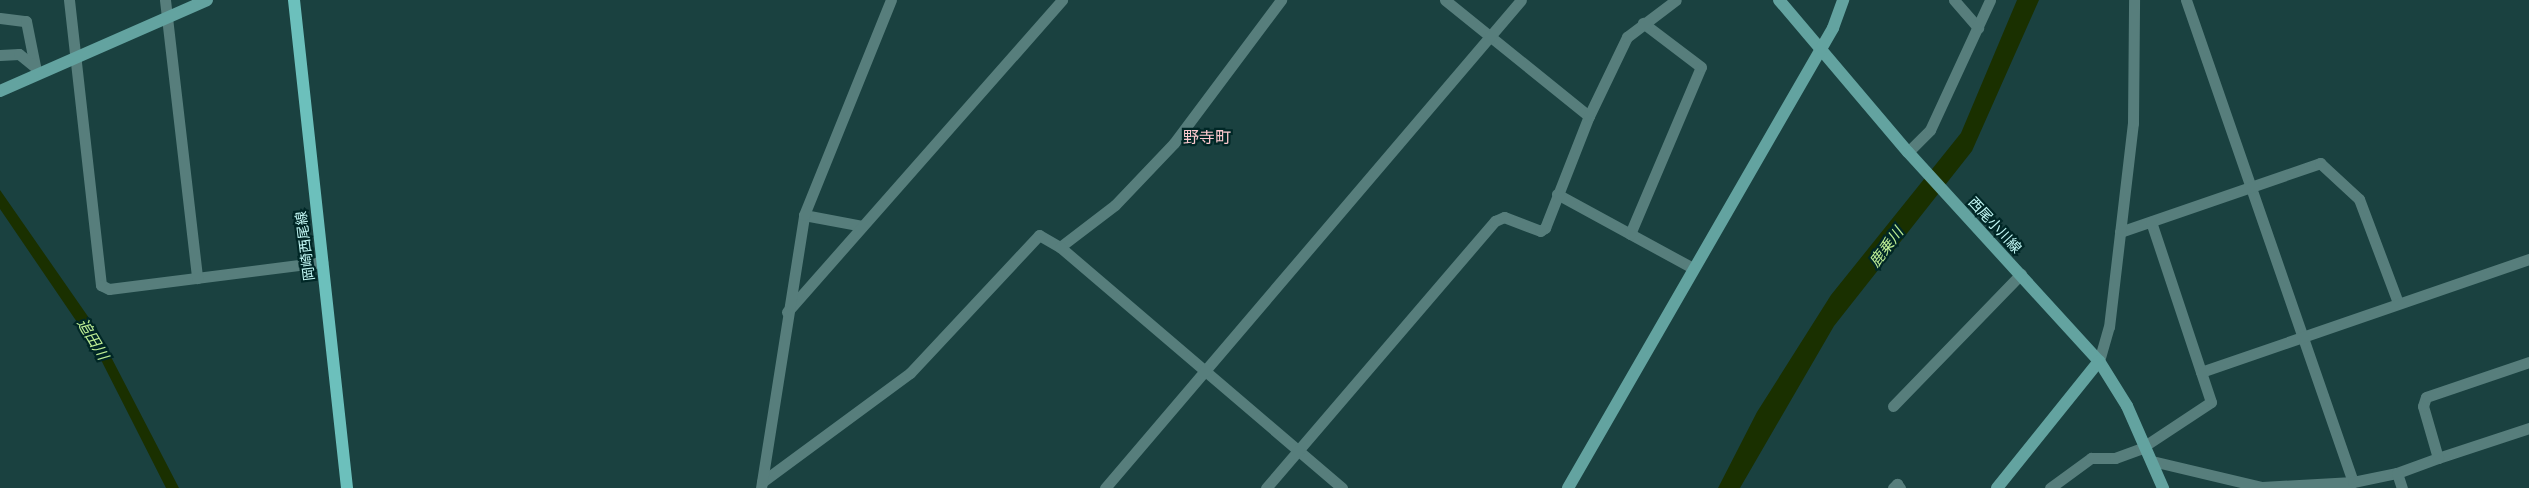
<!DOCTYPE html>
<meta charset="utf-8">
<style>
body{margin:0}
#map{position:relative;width:2529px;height:488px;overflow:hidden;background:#1a4140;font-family:"Open Sans","Noto Sans JP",sans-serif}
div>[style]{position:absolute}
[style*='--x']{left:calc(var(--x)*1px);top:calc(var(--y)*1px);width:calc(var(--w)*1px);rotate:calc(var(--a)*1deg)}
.water>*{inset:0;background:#1a3000}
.street>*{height:11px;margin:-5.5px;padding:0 5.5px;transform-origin:5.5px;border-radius:5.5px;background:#577e7c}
.secondary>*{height:12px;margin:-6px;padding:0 6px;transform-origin:6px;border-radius:6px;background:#63a3a0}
.primary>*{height:12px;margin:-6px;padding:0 6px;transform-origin:6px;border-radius:6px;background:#6cc0bc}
span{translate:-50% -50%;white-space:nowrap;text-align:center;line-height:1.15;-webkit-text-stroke:4.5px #002726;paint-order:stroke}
.street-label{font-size:14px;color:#c4faf7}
.water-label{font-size:15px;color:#beef95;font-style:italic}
.quarter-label{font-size:16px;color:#fdc9ce}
</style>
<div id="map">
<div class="water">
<i style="clip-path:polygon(2017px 0,2039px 0,1972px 151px,1834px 326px,1740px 488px,1718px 488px,1757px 412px,1831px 295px,1961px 133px)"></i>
<i style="clip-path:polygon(0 190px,96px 328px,179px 488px,166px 488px,96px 350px,0 209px)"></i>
</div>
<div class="street">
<i style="--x:69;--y:0;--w:287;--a:83.6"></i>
<i style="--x:101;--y:285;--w:9;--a:27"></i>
<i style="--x:109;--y:289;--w:215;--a:-7.2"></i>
<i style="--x:165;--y:0;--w:280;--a:83.4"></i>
<i style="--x:1445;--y:0;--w:185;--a:38.9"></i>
<i style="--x:1954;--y:0;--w:37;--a:49"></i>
<i style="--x:2186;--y:0;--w:510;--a:70.89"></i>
<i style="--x:0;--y:18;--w:26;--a:7"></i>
<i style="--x:26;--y:21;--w:46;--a:78.7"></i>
<i style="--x:0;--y:55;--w:19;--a:-3"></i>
<i style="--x:19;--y:54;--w:21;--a:39"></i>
<i style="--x:1908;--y:152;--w:31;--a:-45"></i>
<i style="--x:1930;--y:130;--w:143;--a:-65.2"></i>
<i style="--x:1557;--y:194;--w:155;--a:28.6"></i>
<i style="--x:804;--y:215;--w:59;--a:10.7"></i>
<i style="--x:2120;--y:232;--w:212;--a:-19"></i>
<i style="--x:2320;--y:163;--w:53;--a:42.7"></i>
<i style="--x:2359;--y:199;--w:111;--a:69.4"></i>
<i style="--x:1630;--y:234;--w:181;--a:-67"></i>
<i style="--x:1701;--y:67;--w:73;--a:-142.8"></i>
<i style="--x:1060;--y:247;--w:69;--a:-37.4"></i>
<i style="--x:1115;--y:205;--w:86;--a:-46.4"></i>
<i style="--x:1174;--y:143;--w:179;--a:-53.2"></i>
<i style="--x:787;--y:312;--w:416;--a:-48.6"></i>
<i style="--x:2099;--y:361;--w:35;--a:-74"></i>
<i style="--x:2109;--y:327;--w:205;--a:-83.3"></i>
<i style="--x:2133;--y:123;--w:123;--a:-89.5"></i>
<i style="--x:2201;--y:372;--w:347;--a:-19"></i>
<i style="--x:1893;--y:406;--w:184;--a:-45.9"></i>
<i style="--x:2438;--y:458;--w:96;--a:-18.2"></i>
<i style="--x:2152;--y:461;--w:113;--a:13.3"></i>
<i style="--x:2262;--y:487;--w:91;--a:-3.1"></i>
<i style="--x:2353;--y:482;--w:45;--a:-11.6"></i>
<i style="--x:2397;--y:473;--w:44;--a:-20.1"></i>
<i style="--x:2438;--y:458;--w:54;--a:-106.1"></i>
<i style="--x:2423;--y:406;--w:9;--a:-72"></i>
<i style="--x:2426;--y:397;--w:109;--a:-18.8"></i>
<i style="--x:2397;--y:473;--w:16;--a:72"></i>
<i style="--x:762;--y:482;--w:184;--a:-36.4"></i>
<i style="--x:910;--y:373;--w:189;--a:-46.9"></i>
<i style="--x:1039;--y:235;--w:24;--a:30"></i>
<i style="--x:1060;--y:247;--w:371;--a:40.5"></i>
<i style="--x:761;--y:488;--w:276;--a:-81"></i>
<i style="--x:804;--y:215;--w:232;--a:-68"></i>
<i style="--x:1105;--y:488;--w:641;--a:-49.55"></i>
<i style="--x:1266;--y:488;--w:352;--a:-49.4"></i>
<i style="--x:1495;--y:221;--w:10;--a:-24"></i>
<i style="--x:1504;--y:217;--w:39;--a:21"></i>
<i style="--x:1540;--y:231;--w:6;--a:-31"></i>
<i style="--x:1545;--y:228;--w:120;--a:-68.6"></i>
<i style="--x:1589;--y:116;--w:88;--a:-64.3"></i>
<i style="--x:1627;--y:37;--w:61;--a:-37.1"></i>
<i style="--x:1893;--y:488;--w:6;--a:-45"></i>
<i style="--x:1897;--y:484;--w:5;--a:53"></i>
<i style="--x:2050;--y:488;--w:51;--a:-36.2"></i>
<i style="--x:2091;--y:458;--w:24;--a:0"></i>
<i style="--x:2115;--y:458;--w:27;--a:-20"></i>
<i style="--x:2140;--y:449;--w:85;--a:-33.5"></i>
<i style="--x:2211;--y:402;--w:190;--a:-108.4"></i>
</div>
<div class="secondary">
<i style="--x:1779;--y:0;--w:199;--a:49.7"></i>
<i style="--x:1908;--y:152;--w:283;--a:47.6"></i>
<i style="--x:2099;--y:361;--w:53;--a:58.1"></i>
<i style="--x:2127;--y:406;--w:90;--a:66.3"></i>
<i style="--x:0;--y:91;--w:226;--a:-23.7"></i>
<i style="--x:1568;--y:488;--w:531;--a:-60.05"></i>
<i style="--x:1833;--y:28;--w:30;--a:-70"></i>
<i style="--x:1997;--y:488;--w:163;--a:-51.2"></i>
</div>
<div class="primary">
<i style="--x:294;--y:0;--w:491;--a:83.8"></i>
</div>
<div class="street-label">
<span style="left:1995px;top:225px;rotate:47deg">西尾小川線</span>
<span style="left:305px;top:246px;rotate:-97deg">岡崎西尾線</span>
</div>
<div class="water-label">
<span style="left:1886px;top:247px;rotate:-53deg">鹿乗川</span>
<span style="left:93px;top:339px;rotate:59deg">追田川</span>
</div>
<div class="quarter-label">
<span style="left:1207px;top:137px">野寺町</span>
</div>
</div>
